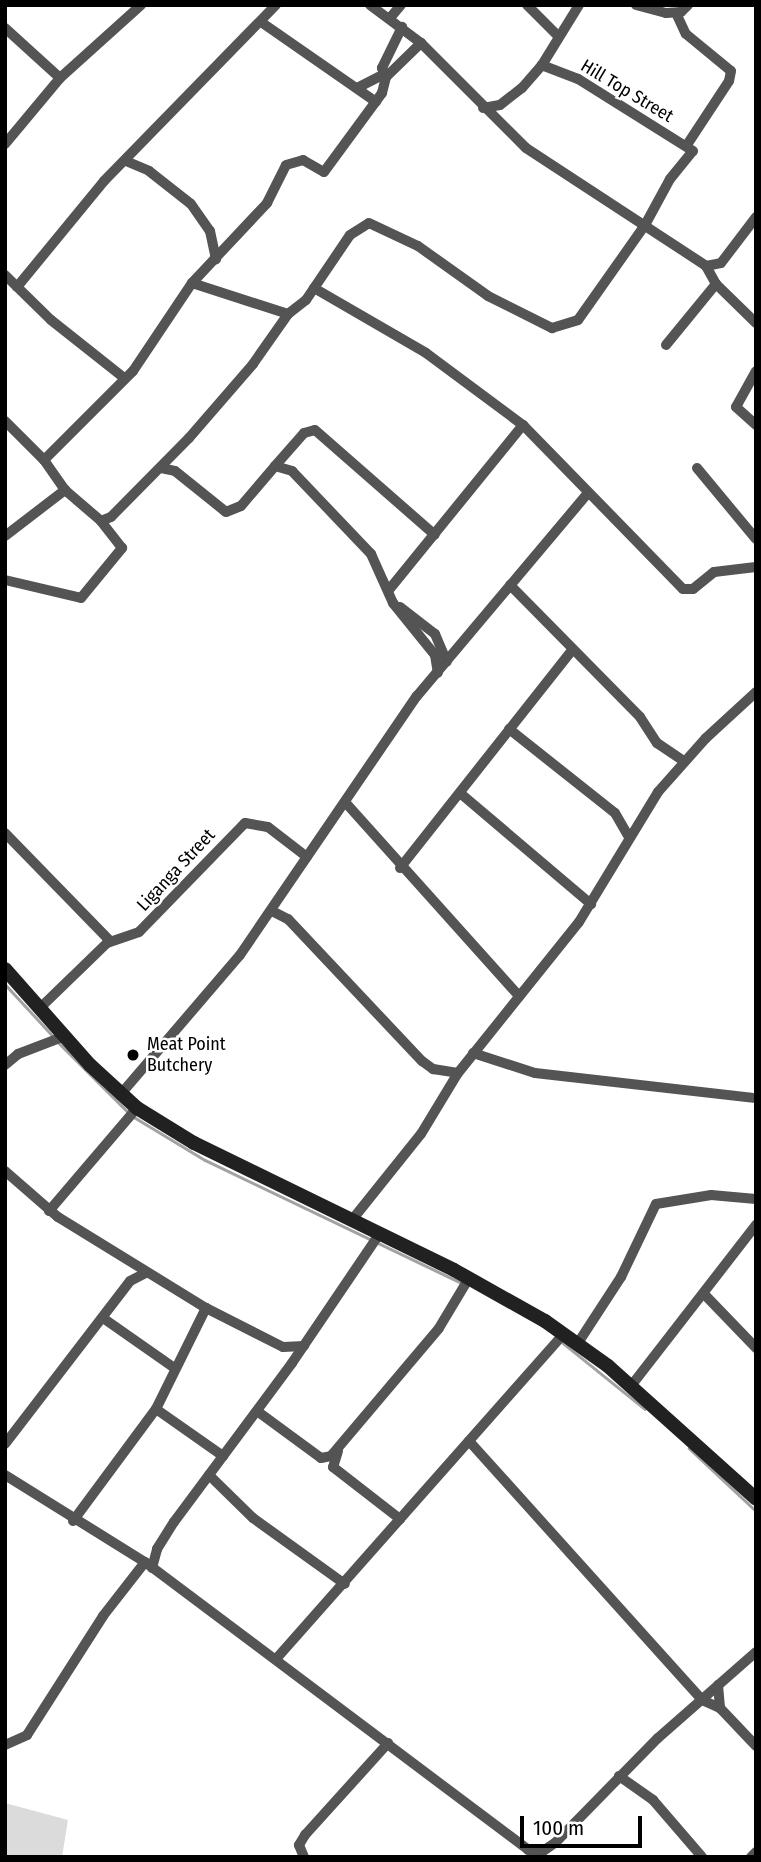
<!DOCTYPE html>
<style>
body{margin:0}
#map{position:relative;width:761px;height:1862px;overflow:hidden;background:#fff;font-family:"Fira Sans Condensed",sans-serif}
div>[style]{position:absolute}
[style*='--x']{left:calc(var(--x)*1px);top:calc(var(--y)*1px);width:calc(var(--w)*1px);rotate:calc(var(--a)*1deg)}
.green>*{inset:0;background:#dbdbdb}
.stream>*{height:2.5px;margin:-1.25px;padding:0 1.25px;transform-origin:1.25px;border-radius:1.25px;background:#a2a2a2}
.street>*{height:10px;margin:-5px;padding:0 5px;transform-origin:5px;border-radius:5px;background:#545454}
.secondary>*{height:14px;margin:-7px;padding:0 7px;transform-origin:7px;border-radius:7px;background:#212121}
.dots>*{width:19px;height:19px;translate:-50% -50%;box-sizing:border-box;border:4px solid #fff;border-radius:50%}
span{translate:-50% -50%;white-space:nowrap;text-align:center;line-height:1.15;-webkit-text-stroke:5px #fff;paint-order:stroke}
.street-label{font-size:18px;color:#000}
.poi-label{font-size:18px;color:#000}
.left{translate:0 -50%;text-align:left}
.frame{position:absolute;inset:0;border:7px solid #000;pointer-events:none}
.scale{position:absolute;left:520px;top:1816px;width:122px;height:32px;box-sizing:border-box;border:4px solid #000;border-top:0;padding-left:9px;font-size:21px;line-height:24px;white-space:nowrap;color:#000;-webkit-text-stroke:5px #fff;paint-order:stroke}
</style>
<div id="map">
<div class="green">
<i style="clip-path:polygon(5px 1803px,68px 1820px,62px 1857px,5px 1857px)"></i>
</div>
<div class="stream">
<i style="--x:5;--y:984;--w:71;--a:47.3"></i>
<i style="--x:57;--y:1041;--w:102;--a:45"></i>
<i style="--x:134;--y:1117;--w:83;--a:31.2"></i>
<i style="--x:205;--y:1160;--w:285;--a:25.6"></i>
<i style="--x:563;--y:1343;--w:105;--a:38.8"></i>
<i style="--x:689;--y:1448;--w:92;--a:43.2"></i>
</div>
<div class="street">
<i style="--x:370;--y:5;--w:64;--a:36.7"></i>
<i style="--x:421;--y:43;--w:148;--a:45"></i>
<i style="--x:526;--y:148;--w:215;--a:33.2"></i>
<i style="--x:706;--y:266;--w:21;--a:61"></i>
<i style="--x:716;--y:284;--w:56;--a:44.3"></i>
<i style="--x:527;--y:5;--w:45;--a:45"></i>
<i style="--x:636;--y:5;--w:31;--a:15"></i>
<i style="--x:666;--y:13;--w:15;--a:-4"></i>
<i style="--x:681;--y:12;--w:10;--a:-45"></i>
<i style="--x:676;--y:13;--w:23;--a:65"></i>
<i style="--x:686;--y:34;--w:58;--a:39.4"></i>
<i style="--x:731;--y:71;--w:10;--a:101"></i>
<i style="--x:729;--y:81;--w:77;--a:123.3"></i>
<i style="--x:390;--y:18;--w:17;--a:-50"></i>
<i style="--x:261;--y:22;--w:140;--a:34.8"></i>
<i style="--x:5;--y:28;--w:74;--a:42.3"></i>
<i style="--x:386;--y:77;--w:10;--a:-114"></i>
<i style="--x:382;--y:68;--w:46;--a:-64"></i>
<i style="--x:357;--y:88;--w:28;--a:-27"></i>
<i style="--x:483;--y:108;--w:17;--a:-10"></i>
<i style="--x:500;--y:105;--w:28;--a:-38"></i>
<i style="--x:522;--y:88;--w:30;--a:-49"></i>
<i style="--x:542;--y:65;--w:70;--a:-58.3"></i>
<i style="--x:5;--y:144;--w:86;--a:-50.2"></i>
<i style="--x:60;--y:78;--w:109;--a:-42"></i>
<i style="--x:126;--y:161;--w:25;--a:23"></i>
<i style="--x:149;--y:171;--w:53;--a:38.2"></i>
<i style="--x:191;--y:204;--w:33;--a:55"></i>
<i style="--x:210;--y:231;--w:29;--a:78"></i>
<i style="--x:706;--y:266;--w:15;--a:-11"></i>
<i style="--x:721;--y:263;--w:58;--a:-52.7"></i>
<i style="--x:5;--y:275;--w:64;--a:44.4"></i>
<i style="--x:51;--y:320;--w:92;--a:38.4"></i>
<i style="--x:192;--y:283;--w:101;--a:17.9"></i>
<i style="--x:288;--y:314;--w:23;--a:-38"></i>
<i style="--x:306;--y:300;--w:78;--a:-55.9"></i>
<i style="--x:350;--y:235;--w:22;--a:-32"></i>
<i style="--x:369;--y:223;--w:54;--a:25.1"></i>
<i style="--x:418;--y:246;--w:86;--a:35.5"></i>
<i style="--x:488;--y:296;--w:72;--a:26.6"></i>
<i style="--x:552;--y:328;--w:27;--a:-17"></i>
<i style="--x:578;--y:320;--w:116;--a:-54.8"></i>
<i style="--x:645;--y:225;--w:52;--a:-61.5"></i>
<i style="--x:670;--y:179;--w:36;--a:-51"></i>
<i style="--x:693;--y:151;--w:136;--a:-147.9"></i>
<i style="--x:578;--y:79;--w:39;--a:-159"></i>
<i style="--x:17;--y:287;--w:137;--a:-50.6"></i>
<i style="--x:104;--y:181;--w:246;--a:-45.7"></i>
<i style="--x:314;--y:288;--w:129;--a:30.1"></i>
<i style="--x:426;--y:353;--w:121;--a:36.6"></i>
<i style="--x:523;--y:425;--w:229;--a:45.7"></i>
<i style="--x:683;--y:589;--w:10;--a:0"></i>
<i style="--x:693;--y:589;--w:27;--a:-39"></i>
<i style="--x:714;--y:572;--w:42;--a:-6.8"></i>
<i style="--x:666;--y:345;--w:79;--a:-50.7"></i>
<i style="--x:756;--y:371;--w:41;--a:119.1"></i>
<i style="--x:736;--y:407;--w:27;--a:42"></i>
<i style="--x:5;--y:421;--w:55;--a:45"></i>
<i style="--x:44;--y:460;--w:37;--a:55"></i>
<i style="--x:65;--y:490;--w:48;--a:40.7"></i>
<i style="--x:101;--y:521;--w:11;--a:-22"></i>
<i style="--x:111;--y:517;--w:111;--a:-45.4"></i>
<i style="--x:189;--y:438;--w:98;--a:-49.1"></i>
<i style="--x:253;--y:364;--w:61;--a:-55"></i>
<i style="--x:44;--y:460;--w:126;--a:-45"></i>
<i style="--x:133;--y:371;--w:106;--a:-56.2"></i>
<i style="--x:192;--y:283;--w:110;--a:-46.8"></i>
<i style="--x:267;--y:203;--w:42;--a:-63.4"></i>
<i style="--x:286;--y:165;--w:18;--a:-16"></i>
<i style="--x:303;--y:160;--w:24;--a:30"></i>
<i style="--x:324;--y:172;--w:98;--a:-53.7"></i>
<i style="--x:382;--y:93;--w:16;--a:-76"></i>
<i style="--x:386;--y:77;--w:49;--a:-44.2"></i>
<i style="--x:275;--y:466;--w:44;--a:-48.7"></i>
<i style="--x:304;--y:433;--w:11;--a:-15"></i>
<i style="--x:315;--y:430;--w:159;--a:41.2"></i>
<i style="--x:161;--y:468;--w:14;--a:12"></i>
<i style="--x:175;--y:471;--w:65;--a:38.8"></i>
<i style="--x:226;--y:512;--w:16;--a:-22"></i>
<i style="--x:241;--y:506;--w:52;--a:-49.6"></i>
<i style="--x:275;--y:466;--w:18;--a:16"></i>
<i style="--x:292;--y:471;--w:115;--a:46.4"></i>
<i style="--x:371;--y:554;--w:54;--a:65.8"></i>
<i style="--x:393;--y:603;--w:67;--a:51.1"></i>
<i style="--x:435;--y:655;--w:18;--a:81"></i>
<i style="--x:697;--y:468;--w:92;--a:50.3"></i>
<i style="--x:5;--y:536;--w:76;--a:-37.5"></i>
<i style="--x:5;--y:580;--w:78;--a:13.3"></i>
<i style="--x:81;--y:598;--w:65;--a:-50.6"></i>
<i style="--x:122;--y:548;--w:34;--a:-128"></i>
<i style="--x:510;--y:585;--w:185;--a:45.4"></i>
<i style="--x:640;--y:717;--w:31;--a:57"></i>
<i style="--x:657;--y:743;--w:32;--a:34"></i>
<i style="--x:388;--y:591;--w:214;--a:-50.9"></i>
<i style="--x:400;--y:607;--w:44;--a:37.6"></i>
<i style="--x:435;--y:634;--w:30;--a:67"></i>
<i style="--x:509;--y:729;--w:135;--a:38.4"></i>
<i style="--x:615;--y:813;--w:28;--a:60"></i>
<i style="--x:460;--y:793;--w:172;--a:40.3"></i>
<i style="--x:345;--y:802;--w:261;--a:48.1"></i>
<i style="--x:5;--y:833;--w:149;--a:45.8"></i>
<i style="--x:400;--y:868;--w:278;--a:-51.7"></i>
<i style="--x:272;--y:911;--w:18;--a:27"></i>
<i style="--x:288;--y:919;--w:195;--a:46.7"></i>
<i style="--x:422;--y:1061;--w:14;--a:36"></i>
<i style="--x:433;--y:1069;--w:25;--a:9"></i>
<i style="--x:41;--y:1007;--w:92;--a:-44.1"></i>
<i style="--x:107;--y:943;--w:34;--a:-19"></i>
<i style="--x:139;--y:932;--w:152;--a:-45.8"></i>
<i style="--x:245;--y:823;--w:23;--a:10"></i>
<i style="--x:268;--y:827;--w:49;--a:37.6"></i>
<i style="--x:473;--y:1053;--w:65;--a:17.9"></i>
<i style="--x:535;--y:1073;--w:222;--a:6.5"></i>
<i style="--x:5;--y:1065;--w:17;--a:-40"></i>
<i style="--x:18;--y:1054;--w:50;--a:-21"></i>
<i style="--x:120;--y:1095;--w:184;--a:-49.4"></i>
<i style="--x:240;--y:955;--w:314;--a:-55.7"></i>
<i style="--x:417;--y:696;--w:264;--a:-49.9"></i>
<i style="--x:5;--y:1171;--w:70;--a:41"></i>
<i style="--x:58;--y:1217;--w:174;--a:31.6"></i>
<i style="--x:206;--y:1308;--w:86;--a:26.9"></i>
<i style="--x:283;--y:1347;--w:21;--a:-3"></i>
<i style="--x:49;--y:1211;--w:135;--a:-49.5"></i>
<i style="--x:352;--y:1220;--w:110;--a:-51.3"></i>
<i style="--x:421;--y:1134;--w:71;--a:-58.8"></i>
<i style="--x:458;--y:1073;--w:193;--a:-51.3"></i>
<i style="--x:579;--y:922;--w:152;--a:-58.7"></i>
<i style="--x:658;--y:792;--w:72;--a:-48.4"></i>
<i style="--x:706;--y:738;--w:68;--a:-42.6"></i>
<i style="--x:705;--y:1295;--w:74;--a:46.1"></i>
<i style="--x:103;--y:1318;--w:85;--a:35"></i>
<i style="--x:578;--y:1343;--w:79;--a:-56.9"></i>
<i style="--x:621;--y:1277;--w:81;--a:-64.4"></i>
<i style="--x:656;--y:1204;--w:56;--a:-9.3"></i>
<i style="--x:711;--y:1195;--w:45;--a:5.1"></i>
<i style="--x:631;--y:1386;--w:204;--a:-52.2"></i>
<i style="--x:156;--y:1409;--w:82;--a:35"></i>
<i style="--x:257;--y:1411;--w:79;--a:36.3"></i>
<i style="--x:321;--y:1458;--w:10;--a:-11"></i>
<i style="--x:331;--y:1456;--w:167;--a:-49.8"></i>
<i style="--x:439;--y:1328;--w:58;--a:-59"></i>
<i style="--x:469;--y:1441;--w:348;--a:48"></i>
<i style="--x:702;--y:1700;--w:20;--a:24"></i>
<i style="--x:5;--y:1444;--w:205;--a:-52.5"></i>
<i style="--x:130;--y:1281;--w:18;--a:-27"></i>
<i style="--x:338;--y:1451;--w:17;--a:107"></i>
<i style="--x:333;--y:1467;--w:85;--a:37.8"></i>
<i style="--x:5;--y:1475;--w:165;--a:31.9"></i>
<i style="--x:145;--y:1562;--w:479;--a:36.9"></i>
<i style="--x:528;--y:1850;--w:15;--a:4"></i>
<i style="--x:543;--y:1851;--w:14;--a:-34"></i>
<i style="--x:555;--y:1843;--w:147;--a:-45.6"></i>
<i style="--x:658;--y:1738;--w:130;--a:-41.3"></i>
<i style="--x:209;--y:1475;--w:62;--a:44.3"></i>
<i style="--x:253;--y:1518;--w:113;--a:35.7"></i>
<i style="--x:73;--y:1521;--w:139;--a:-53.5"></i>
<i style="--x:156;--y:1409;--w:113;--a:-63.7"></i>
<i style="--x:152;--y:1568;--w:20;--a:-75"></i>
<i style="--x:157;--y:1549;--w:32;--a:-58"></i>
<i style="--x:174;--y:1522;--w:198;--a:-53.4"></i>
<i style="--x:292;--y:1363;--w:157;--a:-55.9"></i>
<i style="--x:276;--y:1659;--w:435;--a:-48.5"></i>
<i style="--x:718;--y:1685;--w:23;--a:85"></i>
<i style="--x:720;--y:1708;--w:52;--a:46.5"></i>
<i style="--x:5;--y:1745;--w:24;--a:-24"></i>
<i style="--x:27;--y:1735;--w:141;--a:-57.4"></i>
<i style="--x:103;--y:1616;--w:68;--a:-52.1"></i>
<i style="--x:619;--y:1776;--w:42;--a:35.2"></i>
<i style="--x:653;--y:1800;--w:75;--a:49.3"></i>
<i style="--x:304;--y:1857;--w:13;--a:-113"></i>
<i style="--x:299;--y:1845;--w:12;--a:-59"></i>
<i style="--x:305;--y:1835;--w:124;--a:-47.9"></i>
<i style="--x:751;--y:1857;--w:7;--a:-45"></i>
</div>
<div class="secondary">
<i style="--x:5;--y:969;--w:128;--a:48.5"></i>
<i style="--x:90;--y:1065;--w:64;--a:42.5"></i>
<i style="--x:137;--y:1108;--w:67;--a:31.6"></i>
<i style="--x:194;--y:1143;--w:289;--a:26"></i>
<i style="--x:454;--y:1270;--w:104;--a:29.3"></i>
<i style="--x:545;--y:1321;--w:77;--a:35.5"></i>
<i style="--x:608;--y:1366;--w:199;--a:41.9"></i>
</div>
<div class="dots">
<i style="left:133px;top:1055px;background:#000"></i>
</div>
<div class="street-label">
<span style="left:627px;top:91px;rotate:31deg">Hill Top Street</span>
<span style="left:176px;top:870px;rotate:-47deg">Liganga Street</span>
</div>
<div class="poi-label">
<span class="left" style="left:147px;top:1055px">Meat Point<br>Butchery</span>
</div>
<div class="frame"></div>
<div class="scale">100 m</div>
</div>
